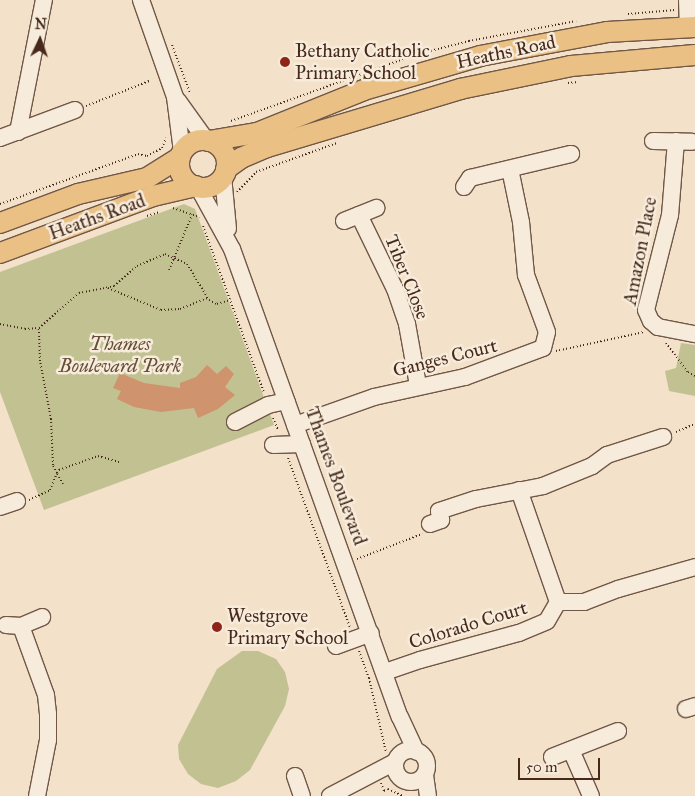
<!DOCTYPE html>
<style>
body{margin:0}
#map{position:relative;width:695px;height:796px;overflow:hidden;background:#f3e1c9;font-family:"IM FELL Great Primer",serif}
div>[style]{position:absolute}
[style*='--x']{left:calc(var(--x)*1px);top:calc(var(--y)*1px);width:calc(var(--w)*1px);rotate:calc(var(--a)*1deg)}
.green>*{inset:0;background:#c2c192}
.building>*{inset:0;background:#cf936d}
.path>*{height:2px;margin-top:-1px;transform-origin:0;background:repeating-linear-gradient(90deg,#46291a 0 1px,transparent 0 3.5px)}
.roads{filter:drop-shadow(1px 0 #715746) drop-shadow(-1px 0 #715746) drop-shadow(0 1px #715746) drop-shadow(0 -1px #715746)}
.minor>*{height:16px;margin:-8px;padding:0 8px;transform-origin:8px;border-radius:8px;background:#f7ecdc}
.minor>.ring{margin:-8px;padding:0;box-sizing:content-box;background:none;border:16px solid #f7ecdc;border-radius:50%}
.major>*{height:20px;margin:-10px;padding:0 10px;transform-origin:10px;border-radius:10px;background:#eac084}
.major>.ring{margin:-10px;padding:0;box-sizing:content-box;background:none;border:20px solid #eac084;border-radius:50%}
.dots>*{width:14px;height:14px;translate:-50% -50%;box-sizing:border-box;border:2px solid #f7ecdc;border-radius:50%}
span{translate:-50% -50%;white-space:nowrap;text-align:center;line-height:1.15;-webkit-text-stroke:5px #f7ecdc;paint-order:stroke}
.poi-label{font-size:19px;color:#46291a}
.left{translate:0 -50%;text-align:left}
.street-label{font-size:19px;color:#46291a}
.park-label{font-size:19px;color:#654f38;font-style:italic}
.north{position:absolute;left:15px;top:15px;width:50px;height:50px;-webkit-text-stroke:4px #f7ecdc;paint-order:stroke;rotate:3deg;font-size:14px;font-weight:700;line-height:20px;text-align:center;color:#46291a}
.north::after{content:'';display:block;margin:auto;width:18px;height:22px;background:#46291a;clip-path:polygon(50% 0,100% 100%,50% 72%,0 100%)}
.scale{position:absolute;left:518px;top:758px;width:82px;height:22px;box-sizing:border-box;border:2px solid #46291a;border-top:0;padding-left:6px;font-size:15px;line-height:18px;white-space:nowrap;color:#46291a;-webkit-text-stroke:4px #f7ecdc;paint-order:stroke}
</style>
<div id="map">
<div class="green">
<i style="clip-path:polygon(184px 204px,195px 209px,274px 425px,44px 510px,0 392px,0 272px)"></i>
<i style="clip-path:polygon(681px 343px,695px 345px,695px 396px,669px 391px,665px 371px,676px 368px)"></i>
<i style="clip-path:polygon(242px 651px,258px 651px,276px 659px,285px 672px,289px 689px,285px 706px,250px 770px,236px 781px,218px 788px,201px 784px,188px 774px,179px 759px,178px 745px,217px 669px)"></i>
</div>
<div class="building">
<i style="clip-path:polygon(207px 365px,217px 374px,226px 366px,234px 374px,225px 387px,235px 395px,218px 409px,198px 418px,194px 408px,161px 412px,134px 407px,117px 399px,121px 391px,113px 388px,120px 373px,144px 383px,180px 388px,180px 383px,196px 377px)"></i>
</div>
<div class="path">
<i style="--x:628;--y:14;--w:47;--a:-4.9"></i>
<i style="--x:172;--y:45;--w:51;--a:69.4"></i>
<i style="--x:568;--y:83;--w:10;--a:-6"></i>
<i style="--x:86;--y:106;--w:68;--a:-21.6"></i>
<i style="--x:231;--y:121;--w:195;--a:-19.8"></i>
<i style="--x:414;--y:55;--w:57;--a:-14.3"></i>
<i style="--x:469;--y:41;--w:109;--a:-10.6"></i>
<i style="--x:237;--y:192;--w:28;--a:-46"></i>
<i style="--x:256;--y:172;--w:86;--a:-19.7"></i>
<i style="--x:0;--y:204;--w:147;--a:-19.9"></i>
<i style="--x:138;--y:154;--w:9;--a:13"></i>
<i style="--x:147;--y:156;--w:17;--a:-28"></i>
<i style="--x:162;--y:148;--w:11;--a:-68"></i>
<i style="--x:173;--y:208;--w:28;--a:19"></i>
<i style="--x:147;--y:216;--w:13;--a:-18"></i>
<i style="--x:203;--y:226;--w:178;--a:69.9"></i>
<i style="--x:169;--y:270;--w:60;--a:-67.3"></i>
<i style="--x:108;--y:288;--w:57;--a:22.5"></i>
<i style="--x:161;--y:310;--w:19;--a:-3"></i>
<i style="--x:180;--y:309;--w:29;--a:-22"></i>
<i style="--x:0;--y:324;--w:25;--a:11"></i>
<i style="--x:25;--y:329;--w:14;--a:-4"></i>
<i style="--x:666;--y:343;--w:36;--a:53"></i>
<i style="--x:688;--y:372;--w:8;--a:30"></i>
<i style="--x:556;--y:351;--w:90;--a:-12.2"></i>
<i style="--x:273;--y:418;--w:13;--a:67"></i>
<i style="--x:676;--y:432;--w:21;--a:-23"></i>
<i style="--x:288;--y:458;--w:180;--a:69.9"></i>
<i style="--x:63;--y:484;--w:13;--a:-119"></i>
<i style="--x:57;--y:473;--w:4;--a:-56"></i>
<i style="--x:59;--y:470;--w:41;--a:-19.7"></i>
<i style="--x:98;--y:456;--w:22;--a:16"></i>
<i style="--x:29;--y:500;--w:23;--a:-25"></i>
<i style="--x:50;--y:490;--w:18;--a:-68"></i>
<i style="--x:57;--y:473;--w:9;--a:-117"></i>
<i style="--x:53;--y:465;--w:46;--a:-92.5"></i>
<i style="--x:51;--y:419;--w:59;--a:-100.7"></i>
<i style="--x:40;--y:361;--w:33;--a:-92"></i>
<i style="--x:39;--y:328;--w:53;--a:-41.2"></i>
<i style="--x:79;--y:293;--w:36;--a:-11"></i>
<i style="--x:114;--y:286;--w:30;--a:-41"></i>
<i style="--x:137;--y:266;--w:30;--a:-23"></i>
<i style="--x:165;--y:254;--w:24;--a:24"></i>
<i style="--x:187;--y:264;--w:42;--a:58.6"></i>
<i style="--x:209;--y:300;--w:9;--a:27"></i>
<i style="--x:217;--y:304;--w:14;--a:-17"></i>
<i style="--x:357;--y:559;--w:70;--a:-21"></i>
<i style="--x:359;--y:651;--w:29;--a:70"></i>
<i style="--x:369;--y:678;--w:76;--a:77.1"></i>
<i style="--x:381;--y:783;--w:9;--a:69"></i>
<i style="--x:384;--y:791;--w:4;--a:-27"></i>
<i style="--x:388;--y:789;--w:17;--a:25"></i>
</div>
<div class="roads">
<div class="minor">
<i style="--x:141;--y:0;--w:103;--a:70.7"></i>
<i style="--x:175;--y:97;--w:55;--a:82.7"></i>
<i style="--x:687;--y:0;--w:27;--a:88"></i>
<i style="--x:178;--y:101;--w:48;--a:54.3"></i>
<i style="--x:18;--y:132;--w:135;--a:-78.9"></i>
<i style="--x:0;--y:138;--w:80;--a:-20.5"></i>
<i style="--x:653;--y:141;--w:39;--a:1"></i>
<i style="--x:676;--y:141;--w:74;--a:94.6"></i>
<i style="--x:670;--y:215;--w:98;--a:104.2"></i>
<i style="--x:646;--y:310;--w:12;--a:66"></i>
<i style="--x:651;--y:321;--w:9;--a:41"></i>
<i style="--x:658;--y:327;--w:38;--a:11"></i>
<i style="--x:223;--y:176;--w:53;--a:84.6"></i>
<i style="--x:198;--y:187;--w:71;--a:61.3"></i>
<i style="--x:232;--y:249;--w:497;--a:70.3"></i>
<i style="--x:400;--y:717;--w:38;--a:65"></i>
<i style="--x:464;--y:187;--w:11;--a:-56"></i>
<i style="--x:470;--y:178;--w:104;--a:-13.4"></i>
<i style="--x:359;--y:215;--w:82;--a:64.1"></i>
<i style="--x:395;--y:289;--w:37;--a:71"></i>
<i style="--x:407;--y:324;--w:62;--a:79.8"></i>
<i style="--x:344;--y:221;--w:35;--a:-22"></i>
<i style="--x:235;--y:422;--w:37;--a:-27"></i>
<i style="--x:268;--y:405;--w:19;--a:-12"></i>
<i style="--x:295;--y:425;--w:84;--a:-19.5"></i>
<i style="--x:374;--y:397;--w:93;--a:-12.4"></i>
<i style="--x:465;--y:377;--w:83;--a:-20.4"></i>
<i style="--x:543;--y:348;--w:16;--a:-76"></i>
<i style="--x:547;--y:332;--w:61;--a:-110.2"></i>
<i style="--x:526;--y:275;--w:53;--a:-95.4"></i>
<i style="--x:521;--y:222;--w:54;--a:-101.7"></i>
<i style="--x:273;--y:445;--w:29;--a:-2"></i>
<i style="--x:519;--y:490;--w:119;--a:70.8"></i>
<i style="--x:0;--y:507;--w:18;--a:-19"></i>
<i style="--x:430;--y:524;--w:12;--a:-20"></i>
<i style="--x:441;--y:520;--w:9;--a:-103"></i>
<i style="--x:439;--y:511;--w:39;--a:-18"></i>
<i style="--x:476;--y:499;--w:68;--a:-11"></i>
<i style="--x:543;--y:486;--w:53;--a:-22.2"></i>
<i style="--x:592;--y:466;--w:19;--a:-36"></i>
<i style="--x:607;--y:455;--w:59;--a:-17.8"></i>
<i style="--x:6;--y:625;--w:15;--a:4"></i>
<i style="--x:21;--y:626;--w:23;--a:-23"></i>
<i style="--x:21;--y:626;--w:73;--a:70.1"></i>
<i style="--x:46;--y:695;--w:19;--a:84"></i>
<i style="--x:48;--y:714;--w:26;--a:90"></i>
<i style="--x:48;--y:740;--w:57;--a:101.1"></i>
<i style="--x:336;--y:646;--w:37;--a:-20"></i>
<i style="--x:385;--y:672;--w:37;--a:-19"></i>
<i style="--x:420;--y:660;--w:103;--a:-15.3"></i>
<i style="--x:519;--y:633;--w:30;--a:-23"></i>
<i style="--x:547;--y:621;--w:22;--a:-60"></i>
<i style="--x:558;--y:602;--w:26;--a:0"></i>
<i style="--x:584;--y:602;--w:36;--a:-21"></i>
<i style="--x:618;--y:589;--w:80;--a:-15.9"></i>
<i style="--x:686;--y:709;--w:9;--a:-18"></i>
<i class="ring" style="left:395px;top:750px;width:16px;height:16px"></i>
<i style="--x:571;--y:750;--w:50;--a:66.5"></i>
<i style="--x:552;--y:757;--w:71;--a:-21.5"></i>
<i style="--x:425;--y:775;--w:21;--a:82"></i>
<i style="--x:295;--y:776;--w:21;--a:71"></i>
<i style="--x:330;--y:796;--w:73;--a:-27.6"></i>
</div>
<div class="major">
<i class="ring" style="left:179px;top:140px;width:28px;height:28px"></i>
<i style="--x:209;--y:141;--w:49;--a:-9.5"></i>
<i style="--x:257;--y:133;--w:115;--a:-21.9"></i>
<i style="--x:364;--y:90;--w:121;--a:-16.3"></i>
<i style="--x:480;--y:56;--w:129;--a:-10.7"></i>
<i style="--x:607;--y:32;--w:88;--a:-3.3"></i>
<i style="--x:226;--y:169;--w:19;--a:-36"></i>
<i style="--x:241;--y:158;--w:28;--a:-23"></i>
<i style="--x:267;--y:147;--w:202;--a:-16.7"></i>
<i style="--x:460;--y:89;--w:113;--a:-11.7"></i>
<i style="--x:571;--y:66;--w:124;--a:-5.1"></i>
<i style="--x:0;--y:223;--w:83;--a:-20.4"></i>
<i style="--x:78;--y:194;--w:71;--a:-13.1"></i>
<i style="--x:147;--y:178;--w:39;--a:-32"></i>
<i style="--x:0;--y:253;--w:163;--a:-20.4"></i>
<i style="--x:153;--y:196;--w:44;--a:-13.1"></i>
</div>
</div>
<div class="dots">
<i style="left:285px;top:62px;background:#8f2418"></i>
<i style="left:217px;top:627px;background:#8f2418"></i>
</div>
<div class="poi-label">
<span class="left" style="left:295px;top:62px">Bethany Catholic<br>Primary School</span>
<span class="left" style="left:227px;top:627px">Westgrove<br>Primary School</span>
</div>
<div class="street-label">
<span style="left:506px;top:52px;rotate:-12deg">Heaths Road</span>
<span style="left:97px;top:217px;rotate:-20deg">Heaths Road</span>
<span style="left:640px;top:251px;rotate:-79deg">Amazon Place</span>
<span style="left:407px;top:277px;rotate:68deg">Tiber Close</span>
<span style="left:445px;top:358px;rotate:-14deg">Ganges Court</span>
<span style="left:336px;top:476px;rotate:70deg">Thames Boulevard</span>
<span style="left:468px;top:625px;rotate:-17deg">Colorado Court</span>
</div>
<div class="park-label">
<span style="left:120px;top:355px">Thames<br>Boulevard Park</span>
</div>
<div class="north">N</div>
<div class="scale">50 m</div>
</div>
